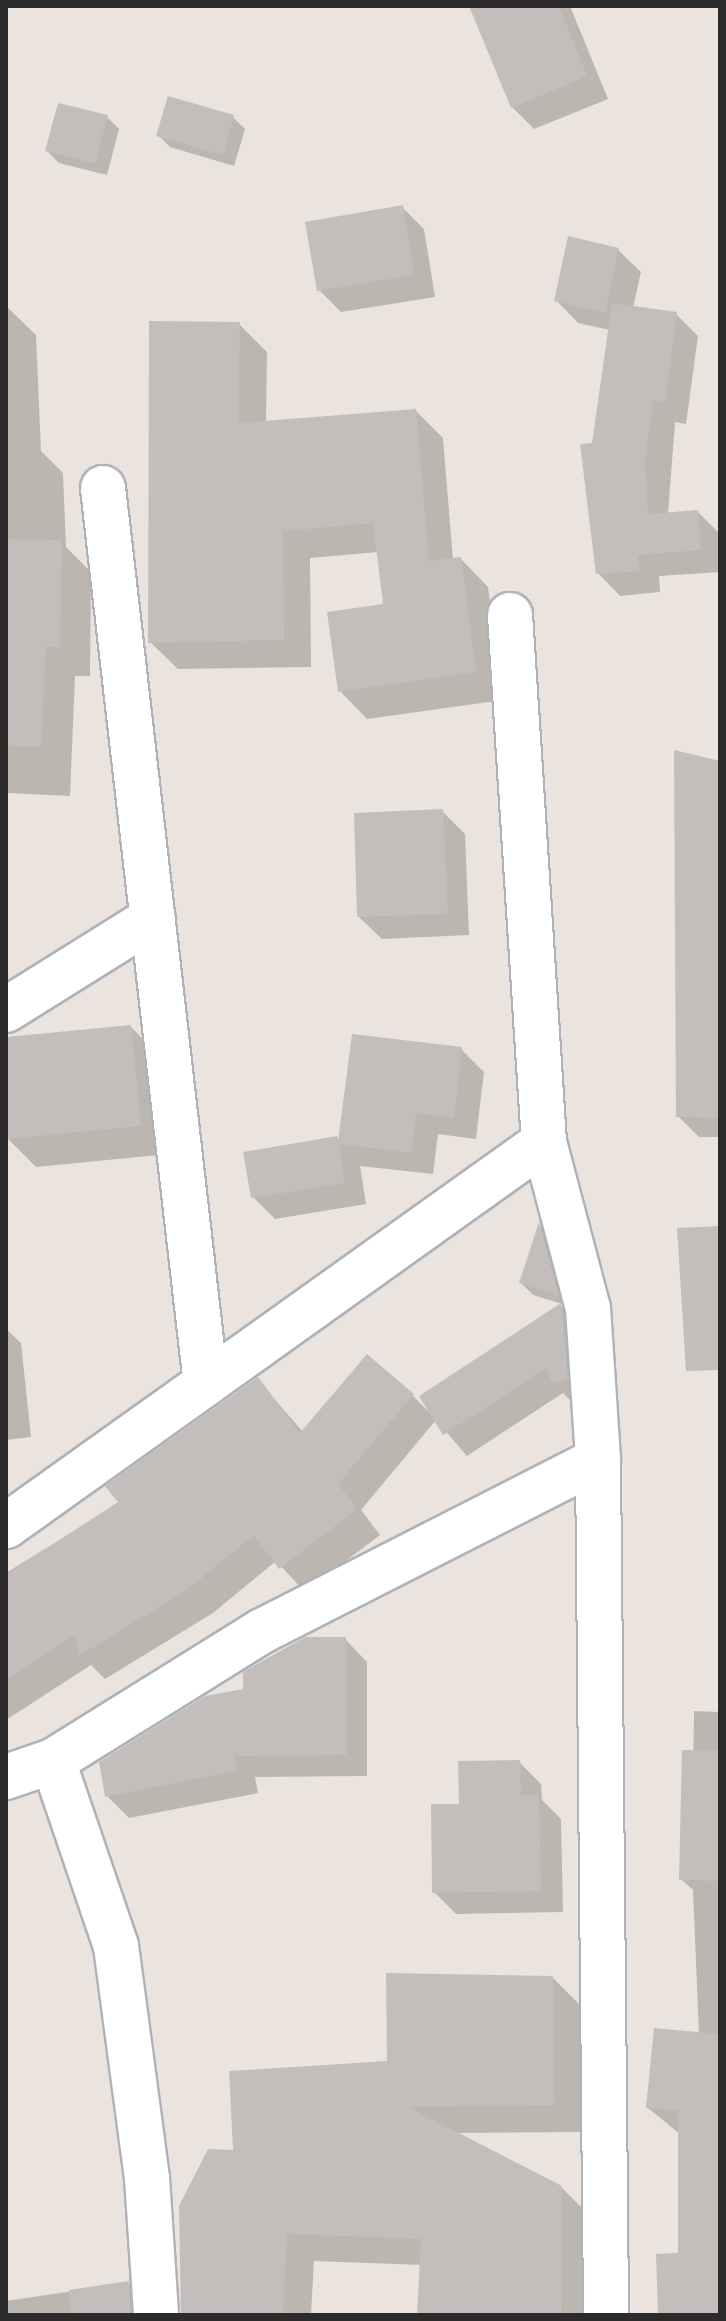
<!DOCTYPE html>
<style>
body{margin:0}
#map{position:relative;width:726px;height:2321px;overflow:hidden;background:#ebe4de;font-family:Poppins,sans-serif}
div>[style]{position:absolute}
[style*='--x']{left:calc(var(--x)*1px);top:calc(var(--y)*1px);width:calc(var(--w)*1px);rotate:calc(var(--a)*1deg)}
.shadow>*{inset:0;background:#0003}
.building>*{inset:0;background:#c3bebb}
.roads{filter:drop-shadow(2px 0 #afb2b9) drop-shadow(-2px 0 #afb2b9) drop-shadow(0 2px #afb2b9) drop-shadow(0 -2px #afb2b9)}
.minor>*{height:44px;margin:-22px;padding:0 22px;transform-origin:22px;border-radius:22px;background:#fff}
span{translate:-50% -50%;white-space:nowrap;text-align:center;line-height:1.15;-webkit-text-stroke:6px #fff;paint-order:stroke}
.frame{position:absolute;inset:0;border:8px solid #2b2b2b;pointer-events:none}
</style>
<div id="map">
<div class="shadow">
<i style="clip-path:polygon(471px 6px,570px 6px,608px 99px,534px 129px,512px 107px)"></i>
<i style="clip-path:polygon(107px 117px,119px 129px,107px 175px,59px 163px,47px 151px)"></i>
<i style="clip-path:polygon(233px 117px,245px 129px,234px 166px,170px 147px,158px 135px)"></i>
<i style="clip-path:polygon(402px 207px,424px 229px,435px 297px,341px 312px,319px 290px)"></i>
<i style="clip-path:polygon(618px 250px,641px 272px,633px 308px,676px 314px,698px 336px,686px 424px,675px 422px,668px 514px,698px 512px,720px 534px,720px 572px,659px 576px,660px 592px,620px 596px,598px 573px,594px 445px,610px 330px,578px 323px,556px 300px)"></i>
<i style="clip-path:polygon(6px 306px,36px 335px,41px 451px,63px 473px,66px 547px,91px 572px,90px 676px,75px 676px,70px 796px,6px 793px)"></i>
<i style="clip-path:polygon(239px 324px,267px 352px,266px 423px,416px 411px,443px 438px,453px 560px,461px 559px,488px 587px,503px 700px,367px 719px,340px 691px,385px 606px,378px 552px,310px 558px,311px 667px,178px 669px,150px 642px)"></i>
<i style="clip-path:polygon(720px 763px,720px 1137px,699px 1137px,678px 1116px)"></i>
<i style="clip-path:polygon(442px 811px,465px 834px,469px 935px,382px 939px,359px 917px)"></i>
<i style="clip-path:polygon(131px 1027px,160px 1056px,169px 1154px,36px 1167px,7px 1138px,6px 1039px)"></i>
<i style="clip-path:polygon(461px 1049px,484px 1072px,476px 1139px,438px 1134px,433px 1174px,360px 1166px,366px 1204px,275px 1219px,253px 1197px,337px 1138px,340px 1142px)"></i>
<i style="clip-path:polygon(540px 1226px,551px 1236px,569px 1306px,533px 1295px,521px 1283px)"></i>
<i style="clip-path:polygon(561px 1306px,582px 1328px,576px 1406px,563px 1393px,467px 1456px,436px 1420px,361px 1510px,380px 1535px,305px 1592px,276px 1561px,213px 1613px,105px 1679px,91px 1665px,6px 1720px,6px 1573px,121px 1502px,258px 1380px,303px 1432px,412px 1395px,429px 1412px)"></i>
<i style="clip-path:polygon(6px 1329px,21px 1343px,31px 1437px,6px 1440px)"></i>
<i style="clip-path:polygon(345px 1639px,367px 1662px,367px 1776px,255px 1777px,258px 1793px,129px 1818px,107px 1796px,245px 1691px)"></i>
<i style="clip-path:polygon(694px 1711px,720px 1712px,720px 2315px,660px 2315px,680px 2255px,680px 2134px,648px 2108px,699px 2034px,693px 1890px,681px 1879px,693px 1782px)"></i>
<i style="clip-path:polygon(519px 1762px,541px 1784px,542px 1800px,561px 1819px,563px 1912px,456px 1914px,434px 1892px)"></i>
<i style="clip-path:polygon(553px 1978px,580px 2005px,580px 2132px,455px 2133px,561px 2187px,589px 2215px,587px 2315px,419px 2315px,422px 2265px,314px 2261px,311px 2315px,183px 2315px,235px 2152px)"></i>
<i style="clip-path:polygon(128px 2283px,156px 2315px,6px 2315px,6px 2301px)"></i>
</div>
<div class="building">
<i style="clip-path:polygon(469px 6px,559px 6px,587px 76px,511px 108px)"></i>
<i style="clip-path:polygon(168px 96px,234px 115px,223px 155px,156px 136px)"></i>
<i style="clip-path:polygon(58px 103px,108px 115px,95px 164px,45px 151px)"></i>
<i style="clip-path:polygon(403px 205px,414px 275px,317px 291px,305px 222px)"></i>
<i style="clip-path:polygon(568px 236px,619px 248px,605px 313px,554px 301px)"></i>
<i style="clip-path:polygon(612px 303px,677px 312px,665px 403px,653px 401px,645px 463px,648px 514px,698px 510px,701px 550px,638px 555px,639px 571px,596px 574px,580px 444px,592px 443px)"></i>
<i style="clip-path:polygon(149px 321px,240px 322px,238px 423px,416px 409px,429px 561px,461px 557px,476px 672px,338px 692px,327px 612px,383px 604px,373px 523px,283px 531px,284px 640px,148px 643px)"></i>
<i style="clip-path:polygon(6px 539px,62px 540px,60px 647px,46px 647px,41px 747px,6px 746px)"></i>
<i style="clip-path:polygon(674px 750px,720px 761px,720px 1118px,676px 1117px)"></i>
<i style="clip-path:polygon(443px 809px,448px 914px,357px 917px,354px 813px)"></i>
<i style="clip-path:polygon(131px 1025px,141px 1126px,6px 1139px,6px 1037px)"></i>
<i style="clip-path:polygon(352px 1034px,462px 1047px,454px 1118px,416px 1113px,411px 1153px,339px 1144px,345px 1183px,251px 1198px,243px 1152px,337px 1136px,338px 1141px)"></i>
<i style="clip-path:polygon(539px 1222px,559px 1296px,519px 1283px)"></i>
<i style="clip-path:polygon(720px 1226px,720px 1370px,686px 1371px,677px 1228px)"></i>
<i style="clip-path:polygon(561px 1303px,568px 1379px,552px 1384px,546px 1368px,443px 1435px,419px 1396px)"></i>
<i style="clip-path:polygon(367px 1354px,414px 1394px,338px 1484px,357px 1509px,279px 1569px,254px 1535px,188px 1589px,79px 1656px,75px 1635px,6px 1680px,6px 1575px,118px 1502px,105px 1486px,258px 1377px,300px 1433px)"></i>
<i style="clip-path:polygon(305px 1637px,346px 1637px,346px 1755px,234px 1756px,237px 1771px,105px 1797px,99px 1762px,205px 1696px,243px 1689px,243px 1672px)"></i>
<i style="clip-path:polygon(682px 1750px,720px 1750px,720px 1881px,679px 1880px)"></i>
<i style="clip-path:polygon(520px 1760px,521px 1795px,539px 1795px,541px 1891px,432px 1893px,431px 1804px,459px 1804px,458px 1761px)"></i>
<i style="clip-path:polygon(386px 1973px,553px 1976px,554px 2105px,408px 2107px,562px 2186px,561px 2315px,417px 2315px,421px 2239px,287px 2234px,283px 2315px,181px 2315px,179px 2206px,208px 2149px,233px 2150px,229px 2071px,387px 2061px)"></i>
<i style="clip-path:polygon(654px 2028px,720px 2034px,720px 2315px,658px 2315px,656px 2254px,678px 2253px,678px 2111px,646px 2108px)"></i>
<i style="clip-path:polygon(129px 2281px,131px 2315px,71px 2315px,69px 2290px)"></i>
</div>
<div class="roads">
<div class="minor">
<i style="--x:103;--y:488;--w:901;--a:83.44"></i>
<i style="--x:510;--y:615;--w:528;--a:86.31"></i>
<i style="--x:544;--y:1142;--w:172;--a:75.2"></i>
<i style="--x:588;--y:1308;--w:152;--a:86.2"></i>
<i style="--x:598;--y:1460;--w:855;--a:89.46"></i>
<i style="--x:6;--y:1010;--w:173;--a:-32"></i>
<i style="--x:6;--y:1526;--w:661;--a:-35.52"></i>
<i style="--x:53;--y:1761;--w:195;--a:71.2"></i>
<i style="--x:116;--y:1946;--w:234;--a:82.4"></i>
<i style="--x:147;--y:2178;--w:137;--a:86.2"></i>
<i style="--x:6;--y:1777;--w:50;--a:-18.8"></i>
<i style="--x:53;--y:1761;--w:246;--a:-31.9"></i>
<i style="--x:262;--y:1631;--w:377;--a:-27"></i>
</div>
</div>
<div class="frame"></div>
</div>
